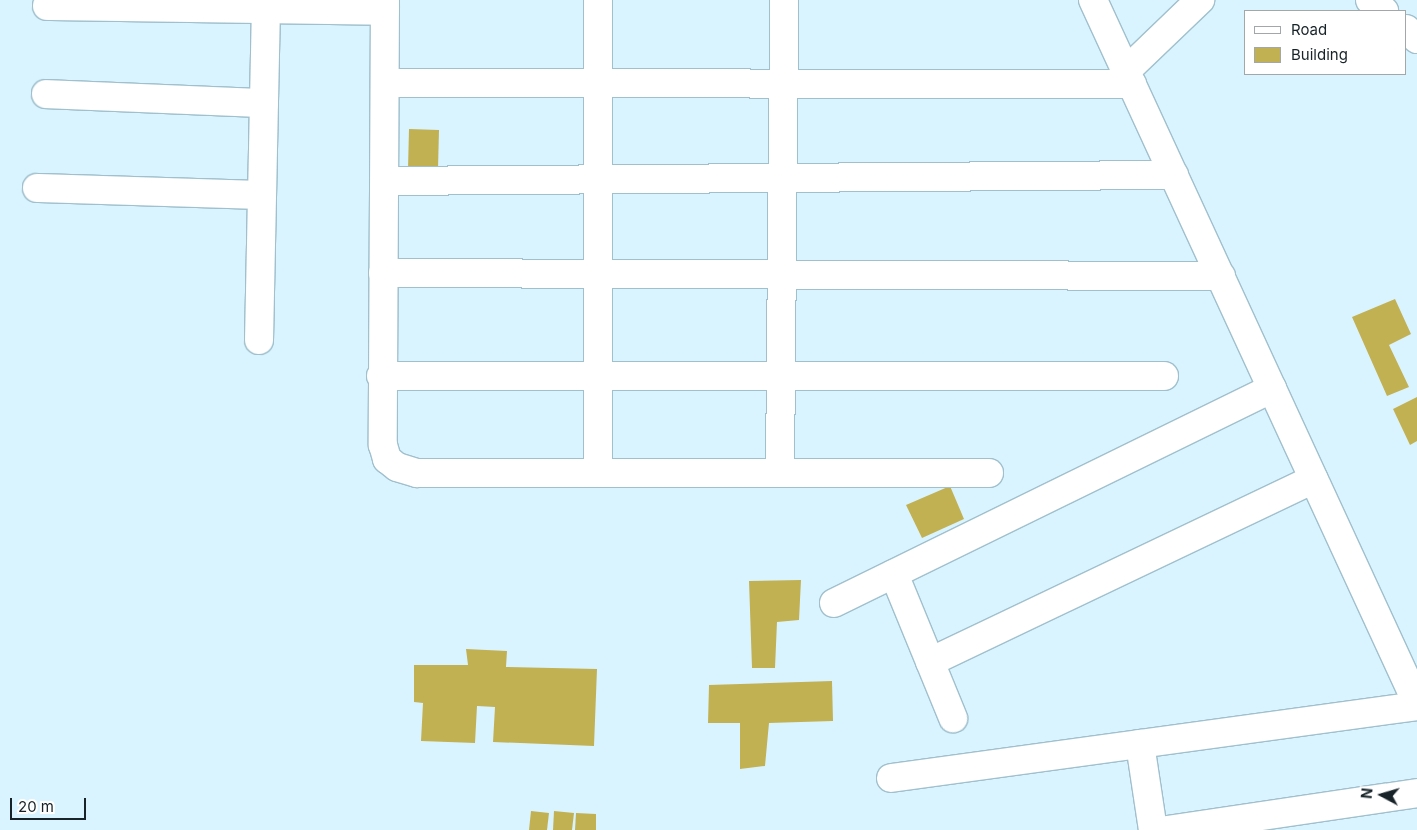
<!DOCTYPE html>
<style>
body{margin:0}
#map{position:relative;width:1417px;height:830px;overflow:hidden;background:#daf4ff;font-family:Inter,sans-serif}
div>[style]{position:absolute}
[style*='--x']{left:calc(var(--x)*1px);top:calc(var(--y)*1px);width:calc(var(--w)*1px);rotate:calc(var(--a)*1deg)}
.building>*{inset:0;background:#c1b152}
.roads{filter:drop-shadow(1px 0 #a0c0cd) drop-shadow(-1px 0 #a0c0cd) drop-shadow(0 1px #a0c0cd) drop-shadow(0 -1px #a0c0cd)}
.minor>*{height:28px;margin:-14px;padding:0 14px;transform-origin:14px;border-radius:14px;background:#fff}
span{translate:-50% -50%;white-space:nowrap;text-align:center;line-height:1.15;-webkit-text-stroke:4.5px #fff;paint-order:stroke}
.legend{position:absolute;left:1244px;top:10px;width:162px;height:65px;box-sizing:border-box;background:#fff;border:1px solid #a2a7a9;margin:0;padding:6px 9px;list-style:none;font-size:15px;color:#172328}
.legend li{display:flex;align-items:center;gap:10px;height:25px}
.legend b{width:25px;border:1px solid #a2a7a9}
.north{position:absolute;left:1357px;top:770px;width:50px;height:50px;-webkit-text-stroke:4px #fff;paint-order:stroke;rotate:276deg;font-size:14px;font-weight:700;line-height:20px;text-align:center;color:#172328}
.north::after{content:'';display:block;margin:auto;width:18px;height:22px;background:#172328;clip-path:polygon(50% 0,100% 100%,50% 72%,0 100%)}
.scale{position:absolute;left:10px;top:798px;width:76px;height:22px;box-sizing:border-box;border:2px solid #172328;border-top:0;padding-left:6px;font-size:15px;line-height:18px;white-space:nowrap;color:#172328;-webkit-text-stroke:4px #fff;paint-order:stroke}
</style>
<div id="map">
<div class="building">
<i style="clip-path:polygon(409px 129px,439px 130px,438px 169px,408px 169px)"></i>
<i style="clip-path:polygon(1395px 299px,1411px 334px,1389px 345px,1409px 387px,1387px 396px,1352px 317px)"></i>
<i style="clip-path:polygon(1417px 397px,1417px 441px,1410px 445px,1393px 409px)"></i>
<i style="clip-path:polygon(950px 486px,964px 519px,922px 538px,906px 505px)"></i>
<i style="clip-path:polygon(801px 580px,799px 620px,777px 622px,775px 668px,752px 668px,749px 581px)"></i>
<i style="clip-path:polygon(466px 649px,507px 651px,506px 667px,597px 669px,594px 746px,493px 742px,495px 707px,477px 706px,475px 743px,421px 741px,423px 703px,414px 702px,414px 665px,468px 665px)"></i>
<i style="clip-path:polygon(832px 681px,833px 721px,769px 723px,765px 766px,740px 769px,740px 723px,708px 723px,709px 685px)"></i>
<i style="clip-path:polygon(531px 811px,549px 813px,547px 830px,529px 830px)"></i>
<i style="clip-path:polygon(554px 811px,574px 813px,572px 830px,553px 830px)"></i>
<i style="clip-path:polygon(576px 813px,596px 814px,596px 830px,575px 830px)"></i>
</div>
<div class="roads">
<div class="minor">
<i style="--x:385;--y:0;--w:445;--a:90.3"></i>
<i style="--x:383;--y:445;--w:15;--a:74"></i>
<i style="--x:387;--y:459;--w:13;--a:39"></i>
<i style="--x:397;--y:467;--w:21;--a:17"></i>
<i style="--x:417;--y:473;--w:572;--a:0"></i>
<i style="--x:1093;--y:0;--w:774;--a:65.26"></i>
<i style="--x:1370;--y:0;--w:18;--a:38"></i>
<i style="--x:47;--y:6;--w:338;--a:0.8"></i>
<i style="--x:1406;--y:29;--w:15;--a:42"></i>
<i style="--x:1126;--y:71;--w:103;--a:-43.8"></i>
<i style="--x:386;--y:83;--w:746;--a:0.08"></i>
<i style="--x:46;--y:94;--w:218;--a:2.4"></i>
<i style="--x:385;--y:181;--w:789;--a:-0.44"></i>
<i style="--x:37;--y:188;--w:225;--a:1.8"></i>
<i style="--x:383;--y:273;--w:838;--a:0.21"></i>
<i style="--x:259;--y:340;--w:340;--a:-88.8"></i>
<i style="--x:381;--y:376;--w:783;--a:0"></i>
<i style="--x:598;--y:473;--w:473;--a:-90"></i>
<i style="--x:780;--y:473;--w:473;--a:-89.5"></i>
<i style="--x:894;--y:574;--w:156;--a:67.7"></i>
<i style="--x:834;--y:603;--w:488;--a:-26.1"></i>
<i style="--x:930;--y:662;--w:425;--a:-25.5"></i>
<i style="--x:1140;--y:744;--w:87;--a:81.4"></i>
<i style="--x:891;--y:778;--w:531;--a:-7.79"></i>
<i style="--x:1167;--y:830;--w:253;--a:-8.4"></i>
</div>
</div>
<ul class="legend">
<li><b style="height:6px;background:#fff"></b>Road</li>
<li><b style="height:14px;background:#c1b152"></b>Building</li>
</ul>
<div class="north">N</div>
<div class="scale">20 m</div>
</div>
